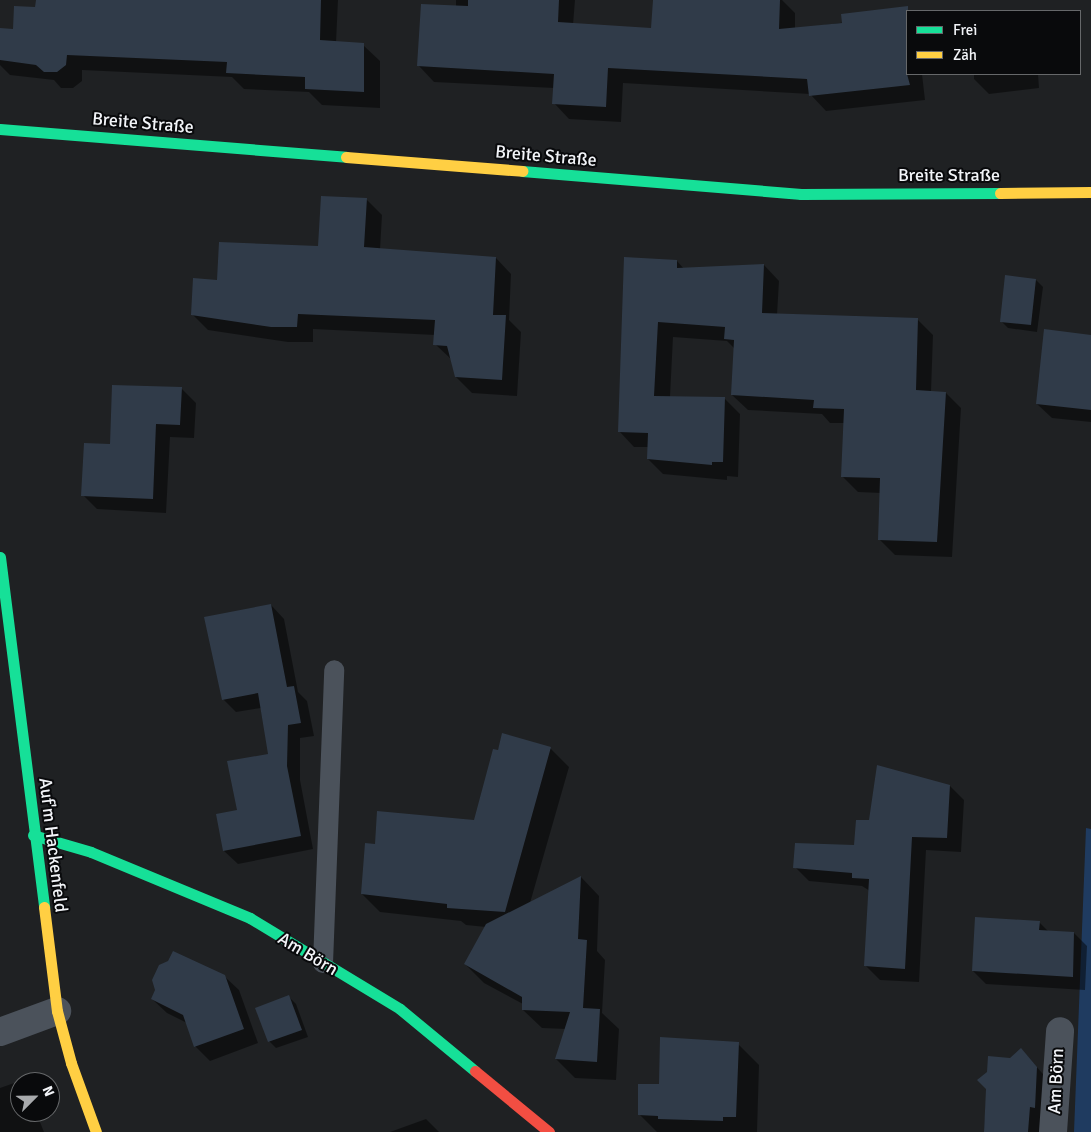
<!DOCTYPE html>
<meta charset="utf-8">
<style>
body{margin:0}
#map{position:relative;width:1091px;height:1132px;overflow:hidden;background:#1f2123;font-family:Signika,sans-serif}
div>[style]{position:absolute}
[style*='--x']{left:calc(var(--x)*1px);top:calc(var(--y)*1px);width:calc(var(--w)*1px);rotate:calc(var(--a)*1deg)}
.green>*{inset:0;background:#1f3b60}
.shadow>*{inset:0;background:#0007}
.building>*{inset:0;background:#303b49}
.lane>*{height:20px;margin:-10px;padding:0 10px;transform-origin:10px;border-radius:10px;background:#4b525b}
.street>*{height:28px;margin:-14px;padding:0 14px;transform-origin:14px;border-radius:14px;background:#4b525b}
.fast>*{height:11px;margin:-5.5px;padding:0 5.5px;transform-origin:5.5px;border-radius:5.5px;background:#16e098}
.slow>*{height:11px;margin:-5.5px;padding:0 5.5px;transform-origin:5.5px;border-radius:5.5px;background:#ffcf43}
.jam>*{height:11px;margin:-5.5px;padding:0 5.5px;transform-origin:5.5px;border-radius:5.5px;background:#f24e42}
span{translate:-50% -50%;white-space:nowrap;text-align:center;line-height:1.15;-webkit-text-stroke:4px #090a0c;paint-order:stroke}
.street-label{font-size:18px;color:#f2f4f8}
.legend{position:absolute;left:906px;top:10px;width:175px;height:65px;box-sizing:border-box;background:#090a0c;border:1px solid #66686a;margin:0;padding:6px 9px;list-style:none;font-size:15px;color:#f2f4f8}
.legend li{display:flex;align-items:center;gap:10px;height:25px}
.legend b{width:25px;border:1px solid #66686a}
.north{position:absolute;left:10px;top:1072px;width:50px;height:50px;box-sizing:border-box;background:#090a0c;border:1px solid #66686a;border-radius:50%;rotate:67deg;font-size:14px;font-weight:700;line-height:20px;text-align:center;color:#f2f4f8}
.north::after{content:'';display:block;margin:auto;width:18px;height:22px;background:#a8aaad;clip-path:polygon(50% 0,100% 100%,50% 72%,0 100%)}
</style>
<div id="map">
<div class="green">
<i style="clip-path:polygon(1086px 828px,1091px 829px,1091px 1132px,1074px 1132px)"></i>
</div>
<div class="shadow">
<i style="clip-path:polygon(37px 0,338px 0,336px 43px,363px 45px,380px 61px,380px 108px,322px 105px,309px 92px,244px 89px,232px 77px,82px 70px,82px 81px,73px 88px,61px 88px,54px 80px,10px 75px,0 65px,0 29px,14px 30px,37px 8px)"></i>
<i style="clip-path:polygon(456px 0,575px 0,573px 25px,652px 29px,654px 0,782px 0,795px 13px,795px 29px,907px 14px,907px 74px,922px 74px,925px 100px,826px 111px,810px 94px,623px 83px,621px 122px,569px 119px,554px 103px,554px 88px,434px 82px,419px 66px,456px 7px)"></i>
<i style="clip-path:polygon(974px 74px,1038px 74px,1039px 88px,989px 94px,974px 79px)"></i>
<i style="clip-path:polygon(366px 199px,382px 215px,380px 250px,496px 258px,511px 274px,509px 320px,521px 332px,517px 396px,472px 393px,456px 377px,452px 360px,435px 344px,435px 335px,313px 329px,313px 342px,288px 342px,208px 330px,192px 314px,219px 281px,320px 247px)"></i>
<i style="clip-path:polygon(677px 261px,684px 269px,764px 265px,779px 281px,777px 315px,918px 320px,933px 335px,931px 392px,946px 393px,961px 408px,952px 557px,895px 555px,879px 539px,881px 493px,858px 492px,843px 477px,845px 423px,830px 423px,822px 414px,748px 410px,732px 395px,735px 349px,727px 341px,673px 337px,670px 397px,725px 399px,740px 414px,738px 477px,727px 476px,727px 480px,663px 474px,648px 459px,648px 447px,634px 447px,619px 431px)"></i>
<i style="clip-path:polygon(1036px 280px,1043px 287px,1037px 332px,1008px 328px,1001px 321px)"></i>
<i style="clip-path:polygon(1091px 336px,1091px 422px,1052px 418px,1037px 404px)"></i>
<i style="clip-path:polygon(181px 388px,196px 403px,194px 438px,170px 437px,166px 513px,97px 509px,83px 495px,111px 445px)"></i>
<i style="clip-path:polygon(271px 605px,284px 619px,298px 692px,307px 701px,314px 736px,300px 738px,300px 780px,313px 849px,238px 864px,224px 851px,238px 811px,270px 755px,261px 708px,236px 712px,223px 699px)"></i>
<i style="clip-path:polygon(503px 735px,551px 749px,569px 767px,530px 903px,581px 877px,599px 896px,597px 951px,605px 960px,602px 1013px,619px 1029px,616px 1080px,575px 1078px,556px 1059px,566px 1029px,542px 1028px,523px 1010px,523px 1004px,484px 983px,465px 964px,486px 927px,466px 925px,461px 921px,380px 912px,362px 894px,376px 845px,475px 821px)"></i>
<i style="clip-path:polygon(950px 786px,964px 800px,961px 852px,926px 850px,919px 982px,880px 980px,866px 966px,870px 891px,862px 886px,809px 881px,795px 867px,855px 846px,870px 822px)"></i>
<i style="clip-path:polygon(1039px 922px,1049px 932px,1074px 933px,1087px 946px,1085px 990px,986px 984px,973px 971px)"></i>
<i style="clip-path:polygon(224px 976px,239px 990px,258px 1043px,210px 1061px,195px 1046px,187px 1023px,167px 1013px,152px 999px)"></i>
<i style="clip-path:polygon(289px 997px,296px 1004px,308px 1037px,276px 1048px,269px 1041px)"></i>
<i style="clip-path:polygon(738px 1044px,759px 1065px,757px 1132px,657px 1132px,639px 1114px)"></i>
<i style="clip-path:polygon(1021px 1049px,1049px 1081px,1047px 1132px,984px 1132px,987px 1088px)"></i>
<i style="clip-path:polygon(17px 1082px,20px 1085px,20px 1112px,36px 1112px,44px 1132px,0 1132px,0 1088px)"></i>
<i style="clip-path:polygon(426px 1119px,439px 1132px,390px 1132px)"></i>
</div>
<div class="building">
<i style="clip-path:polygon(36px 0,321px 0,320px 40px,364px 43px,364px 92px,305px 89px,305px 77px,226px 73px,227px 62px,67px 55px,66px 65px,57px 72px,44px 72px,36px 65px,0 60px,0 28px,13px 29px,14px 6px,35px 7px)"></i>
<i style="clip-path:polygon(468px 0,559px 0,558px 22px,651px 28px,653px 0,780px 0,779px 29px,842px 23px,841px 14px,908px 6px,907px 74px,910px 85px,809px 96px,807px 79px,608px 68px,606px 107px,552px 104px,554px 74px,417px 66px,421px 4px,468px 6px)"></i>
<i style="clip-path:polygon(321px 196px,367px 198px,364px 247px,496px 257px,493px 315px,506px 315px,502px 380px,455px 377px,447px 346px,433px 345px,435px 320px,298px 314px,297px 327px,271px 327px,191px 315px,193px 278px,217px 280px,219px 242px,318px 246px)"></i>
<i style="clip-path:polygon(624px 257px,677px 260px,677px 268px,764px 264px,762px 313px,918px 318px,916px 390px,946px 392px,937px 542px,878px 540px,880px 478px,841px 477px,844px 409px,813px 408px,814px 400px,731px 395px,734px 340px,724px 339px,725px 327px,658px 322px,654px 396px,725px 397px,723px 462px,712px 462px,712px 465px,647px 459px,648px 433px,618px 432px)"></i>
<i style="clip-path:polygon(1005px 275px,1036px 279px,1031px 325px,1000px 322px)"></i>
<i style="clip-path:polygon(1044px 329px,1091px 335px,1091px 410px,1036px 404px)"></i>
<i style="clip-path:polygon(112px 385px,182px 387px,180px 425px,156px 424px,153px 499px,81px 496px,84px 443px,110px 444px)"></i>
<i style="clip-path:polygon(271px 604px,287px 687px,294px 686px,301px 723px,288px 725px,287px 766px,301px 836px,223px 851px,216px 814px,237px 810px,227px 761px,268px 754px,258px 693px,222px 700px,204px 617px)"></i>
<i style="clip-path:polygon(502px 733px,551px 747px,505px 912px,447px 908px,447px 904px,361px 894px,365px 843px,375px 844px,377px 811px,474px 820px,493px 749px,498px 750px)"></i>
<i style="clip-path:polygon(877px 765px,950px 785px,947px 838px,912px 837px,905px 969px,864px 966px,869px 879px,852px 878px,852px 873px,793px 868px,795px 843px,854px 845px,856px 820px,869px 820px)"></i>
<i style="clip-path:polygon(581px 876px,578px 939px,587px 940px,583px 1008px,600px 1009px,597px 1062px,555px 1059px,570px 1012px,522px 1010px,522px 997px,464px 964px,486px 924px)"></i>
<i style="clip-path:polygon(975px 917px,1040px 921px,1039px 930px,1074px 932px,1073px 977px,972px 971px)"></i>
<i style="clip-path:polygon(173px 951px,225px 975px,244px 1029px,194px 1047px,183px 1015px,151px 999px,155px 990px,152px 980px,159px 965px,168px 961px)"></i>
<i style="clip-path:polygon(289px 995px,302px 1030px,268px 1042px,255px 1008px)"></i>
<i style="clip-path:polygon(660px 1037px,739px 1042px,736px 1117px,723px 1117px,723px 1121px,658px 1119px,658px 1116px,638px 1115px,638px 1084px,659px 1084px)"></i>
<i style="clip-path:polygon(1021px 1048px,1037px 1067px,1035px 1108px,1030px 1107px,1028px 1132px,984px 1132px,986px 1089px,977px 1080px,987px 1072px,988px 1056px,1010px 1058px)"></i>
</div>
<div class="lane">
<i style="--x:323;--y:963;--w:293;--a:-87.8"></i>
</div>
<div class="street">
<i style="--x:0;--y:1032;--w:61;--a:-20.2"></i>
<i style="--x:1053;--y:1132;--w:101;--a:-86"></i>
</div>
<div class="fast">
<i style="--x:0;--y:129;--w:347;--a:4.6"></i>
<i style="--x:522;--y:171;--w:280;--a:4.7"></i>
<i style="--x:801;--y:194;--w:199;--a:-0.3"></i>
<i style="--x:0;--y:557;--w:353;--a:82.8"></i>
<i style="--x:33;--y:835;--w:60;--a:16.3"></i>
<i style="--x:91;--y:852;--w:172;--a:22.5"></i>
<i style="--x:250;--y:918;--w:175;--a:31.2"></i>
<i style="--x:400;--y:1009;--w:97;--a:39.6"></i>
</div>
<div class="slow">
<i style="--x:346;--y:157;--w:177;--a:4.5"></i>
<i style="--x:1000;--y:193;--w:91;--a:-0.6"></i>
<i style="--x:44;--y:907;--w:105;--a:82.9"></i>
<i style="--x:57;--y:1011;--w:54;--a:74.9"></i>
<i style="--x:71;--y:1063;--w:73;--a:70.1"></i>
</div>
<div class="jam">
<i style="--x:475;--y:1071;--w:96;--a:39.5"></i>
</div>
<div class="street-label">
<span style="left:143px;top:123px;rotate:5deg">Breite Straße</span>
<span style="left:546px;top:156px;rotate:5deg">Breite Straße</span>
<span style="left:949px;top:175px">Breite Straße</span>
<span style="left:53px;top:845px;rotate:83deg">Auf'm Hackenfeld</span>
<span style="left:308px;top:954px;rotate:31deg">Am Börn</span>
<span style="left:1056px;top:1081px;rotate:-87deg">Am Börn</span>
</div>
<ul class="legend">
<li><b style="height:6px;background:#16e098"></b>Frei</li>
<li><b style="height:6px;background:#ffcf43"></b>Zäh</li>
</ul>
<div class="north">N</div>
</div>
